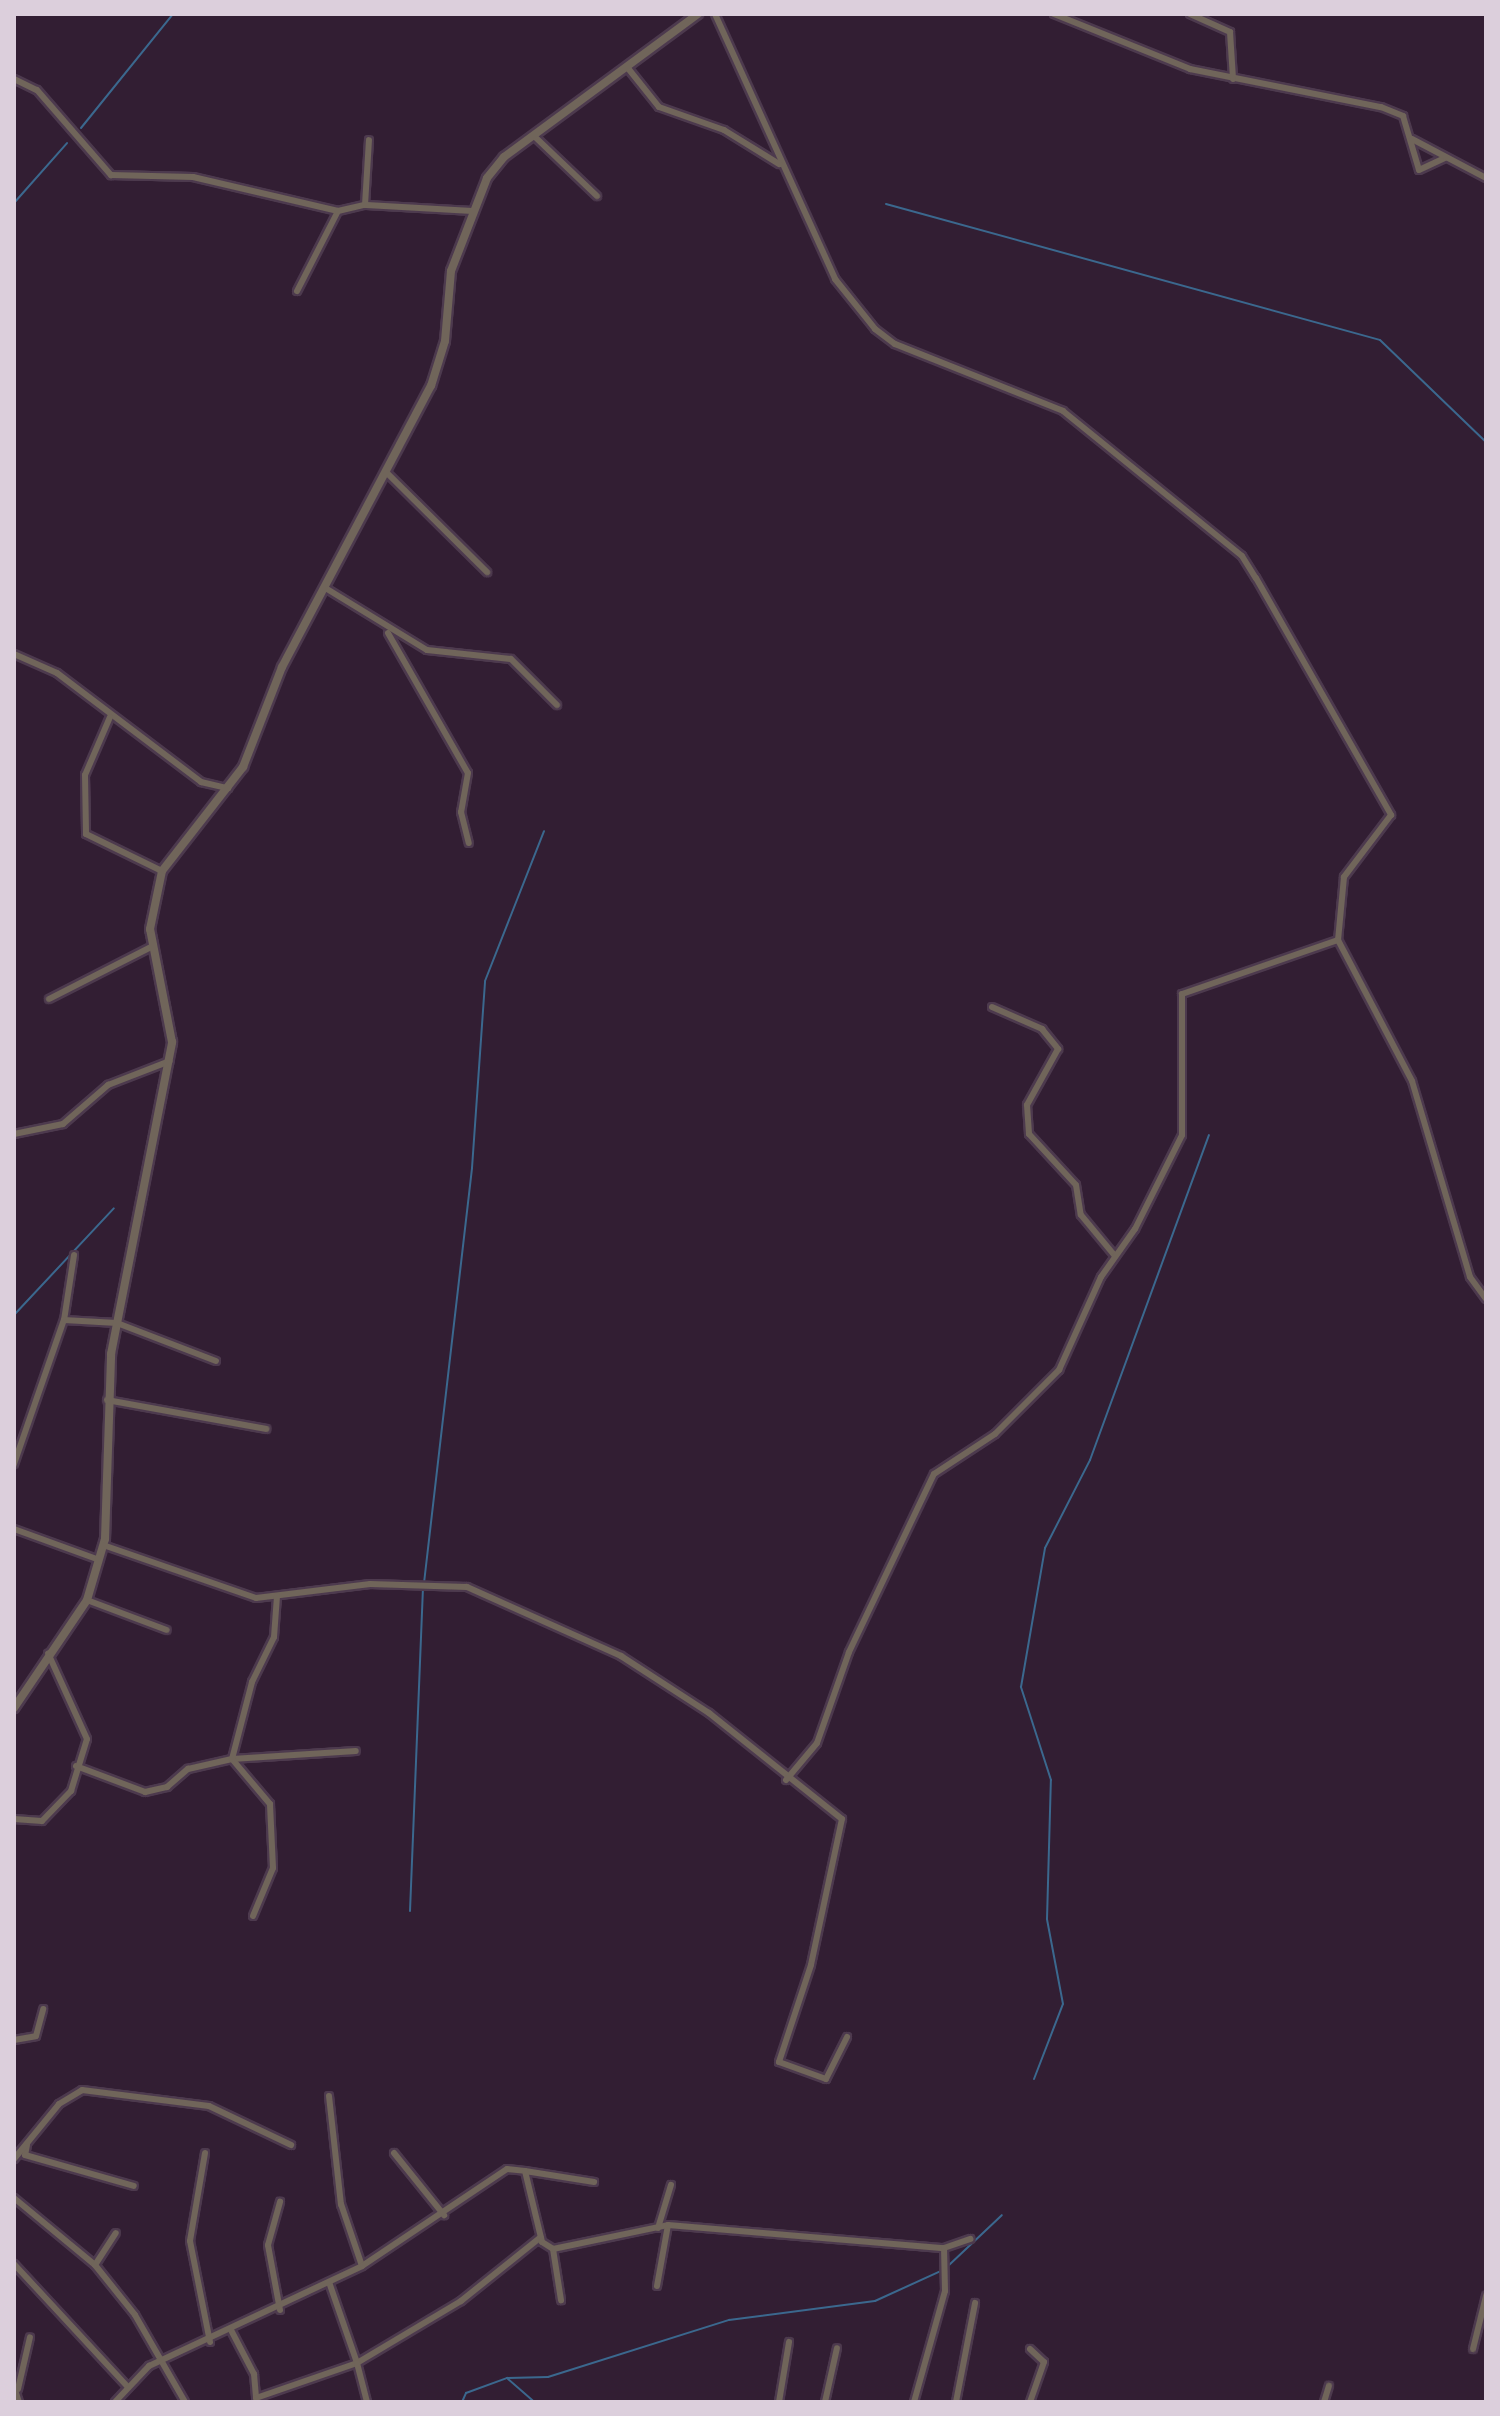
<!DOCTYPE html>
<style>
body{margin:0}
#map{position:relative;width:1500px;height:2416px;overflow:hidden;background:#321e33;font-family:"Libre Baskerville",serif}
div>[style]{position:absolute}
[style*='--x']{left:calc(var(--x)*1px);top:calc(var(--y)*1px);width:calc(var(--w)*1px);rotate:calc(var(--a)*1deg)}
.stream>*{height:2px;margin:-1px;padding:0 1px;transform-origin:1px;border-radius:1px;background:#3b688e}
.roads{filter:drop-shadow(2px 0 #4d3a4e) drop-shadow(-2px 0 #4d3a4e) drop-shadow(0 2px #4d3a4e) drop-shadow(0 -2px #4d3a4e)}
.minor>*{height:6px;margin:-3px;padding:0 3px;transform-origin:3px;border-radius:3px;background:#70655a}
.tertiary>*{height:8px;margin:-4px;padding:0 4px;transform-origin:4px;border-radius:4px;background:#70655a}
span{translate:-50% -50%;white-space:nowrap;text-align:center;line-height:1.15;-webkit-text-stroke:6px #281529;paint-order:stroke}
.frame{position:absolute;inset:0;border:16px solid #dccfdc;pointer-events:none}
</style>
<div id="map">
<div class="stream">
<i style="--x:81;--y:128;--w:146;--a:-51.1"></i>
<i style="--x:14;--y:203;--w:80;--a:-48.5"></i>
<i style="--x:886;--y:204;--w:512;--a:15.39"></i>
<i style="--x:1380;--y:340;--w:147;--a:43.9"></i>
<i style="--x:14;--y:1315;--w:146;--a:-46.9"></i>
<i style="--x:424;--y:1583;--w:418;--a:-83.4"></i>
<i style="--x:472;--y:1168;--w:187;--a:-86"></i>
<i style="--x:485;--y:981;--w:161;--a:-68.5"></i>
<i style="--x:410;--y:1911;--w:322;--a:-87.7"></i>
<i style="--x:1034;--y:2079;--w:80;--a:-68.9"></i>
<i style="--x:1063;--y:2004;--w:86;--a:-100.7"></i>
<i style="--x:1047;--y:1919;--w:139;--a:-88.4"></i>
<i style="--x:1051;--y:1780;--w:98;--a:-107.9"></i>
<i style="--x:1021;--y:1687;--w:141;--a:-80.2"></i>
<i style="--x:1045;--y:1548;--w:99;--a:-62.9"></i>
<i style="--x:1090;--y:1460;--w:346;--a:-69.9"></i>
<i style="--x:948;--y:2266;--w:74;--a:-43.4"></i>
<i style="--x:508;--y:2379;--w:35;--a:41"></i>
<i style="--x:462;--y:2402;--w:10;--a:-66"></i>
<i style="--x:466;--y:2393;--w:44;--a:-20.1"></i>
<i style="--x:507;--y:2378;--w:41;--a:-1.4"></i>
<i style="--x:548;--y:2377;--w:190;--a:-17.5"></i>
<i style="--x:729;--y:2320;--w:147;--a:-7.4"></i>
<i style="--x:875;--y:2301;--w:75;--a:-24.5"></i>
</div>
<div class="roads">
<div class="minor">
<i style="--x:715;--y:14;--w:291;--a:65.6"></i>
<i style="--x:835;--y:279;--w:64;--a:51.3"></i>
<i style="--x:875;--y:329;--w:25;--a:37"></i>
<i style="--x:895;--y:344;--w:181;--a:21.7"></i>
<i style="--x:1063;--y:411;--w:230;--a:39"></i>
<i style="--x:1242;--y:556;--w:26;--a:58"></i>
<i style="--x:1256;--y:578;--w:273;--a:60.3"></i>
<i style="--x:1391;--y:815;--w:78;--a:127.2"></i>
<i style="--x:1344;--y:877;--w:63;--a:95.4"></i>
<i style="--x:1338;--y:940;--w:159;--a:62.3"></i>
<i style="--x:1412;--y:1081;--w:204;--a:73.5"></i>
<i style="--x:1470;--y:1277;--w:27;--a:54"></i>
<i style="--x:1054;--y:14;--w:147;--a:22"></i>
<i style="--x:1190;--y:69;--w:195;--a:11.3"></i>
<i style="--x:1381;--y:107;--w:24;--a:22"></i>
<i style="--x:1403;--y:116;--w:56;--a:73.5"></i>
<i style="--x:1419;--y:170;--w:29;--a:-25"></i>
<i style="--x:1190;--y:14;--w:44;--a:24.2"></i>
<i style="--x:1230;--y:32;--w:47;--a:86.3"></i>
<i style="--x:627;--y:67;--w:51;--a:51.3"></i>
<i style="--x:659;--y:107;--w:69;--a:19.5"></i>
<i style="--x:724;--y:130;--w:65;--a:31.7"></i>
<i style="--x:14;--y:79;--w:25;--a:26"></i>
<i style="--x:37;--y:90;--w:113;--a:49"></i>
<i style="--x:111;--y:175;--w:82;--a:1.4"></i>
<i style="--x:193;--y:177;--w:149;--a:13.2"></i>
<i style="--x:338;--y:211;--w:90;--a:117.1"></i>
<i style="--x:534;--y:136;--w:87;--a:43.6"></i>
<i style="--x:1412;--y:139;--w:84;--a:27.8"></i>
<i style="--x:365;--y:205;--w:65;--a:-86.5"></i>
<i style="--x:338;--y:211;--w:28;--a:-13"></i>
<i style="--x:365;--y:205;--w:109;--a:3.2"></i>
<i style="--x:387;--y:473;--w:141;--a:44.7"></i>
<i style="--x:327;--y:589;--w:117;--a:31.4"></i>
<i style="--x:427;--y:650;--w:84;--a:6.1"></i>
<i style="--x:511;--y:659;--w:65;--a:45"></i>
<i style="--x:388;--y:633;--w:161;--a:60.3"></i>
<i style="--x:468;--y:773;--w:40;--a:100"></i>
<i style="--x:461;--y:812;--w:32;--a:76"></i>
<i style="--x:14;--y:654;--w:47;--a:23.8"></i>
<i style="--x:57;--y:673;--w:181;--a:37.1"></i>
<i style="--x:201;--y:782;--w:28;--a:13"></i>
<i style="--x:110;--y:717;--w:63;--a:113.3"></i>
<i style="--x:85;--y:775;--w:59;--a:89"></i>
<i style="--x:86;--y:834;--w:85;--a:26"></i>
<i style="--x:49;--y:999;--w:117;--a:-27"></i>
<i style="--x:992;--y:1007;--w:55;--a:23.7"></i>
<i style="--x:1042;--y:1029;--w:26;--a:51"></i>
<i style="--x:1058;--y:1049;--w:64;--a:119"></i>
<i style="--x:1027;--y:1105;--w:29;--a:86"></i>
<i style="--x:1029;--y:1134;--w:69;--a:47.3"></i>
<i style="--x:1076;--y:1185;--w:30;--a:81"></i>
<i style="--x:1081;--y:1215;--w:53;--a:50.3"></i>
<i style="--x:14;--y:1134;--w:50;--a:-11.5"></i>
<i style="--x:63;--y:1124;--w:60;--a:-40.9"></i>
<i style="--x:108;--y:1085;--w:66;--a:-21.2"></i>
<i style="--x:74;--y:1255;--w:66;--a:98.7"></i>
<i style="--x:64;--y:1320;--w:53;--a:3.2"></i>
<i style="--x:117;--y:1323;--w:106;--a:21"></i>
<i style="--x:107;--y:1400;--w:162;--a:10.3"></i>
<i style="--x:14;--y:1464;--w:152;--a:-70.9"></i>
<i style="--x:14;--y:1529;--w:88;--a:19.9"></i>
<i style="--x:103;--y:1545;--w:162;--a:19.1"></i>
<i style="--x:256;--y:1598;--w:115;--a:-7"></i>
<i style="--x:370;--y:1584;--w:97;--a:1.8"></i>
<i style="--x:467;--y:1587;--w:169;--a:24.1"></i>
<i style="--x:621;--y:1656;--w:105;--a:32.9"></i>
<i style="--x:709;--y:1713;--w:170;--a:38.6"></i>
<i style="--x:842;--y:1819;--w:149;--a:102"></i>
<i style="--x:811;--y:1965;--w:102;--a:108.3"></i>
<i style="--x:779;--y:2062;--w:50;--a:19.9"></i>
<i style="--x:826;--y:2079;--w:47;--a:-63.4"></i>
<i style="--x:87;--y:1600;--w:85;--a:20.6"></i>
<i style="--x:76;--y:1766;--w:74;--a:20.6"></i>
<i style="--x:145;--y:1792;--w:23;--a:-13"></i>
<i style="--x:167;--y:1787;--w:28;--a:-41"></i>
<i style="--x:188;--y:1769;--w:45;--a:-12.8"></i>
<i style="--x:232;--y:1759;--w:124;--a:-3.7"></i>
<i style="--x:786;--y:1780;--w:48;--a:-50"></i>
<i style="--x:817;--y:1743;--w:96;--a:-70.6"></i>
<i style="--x:849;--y:1652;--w:197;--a:-64.5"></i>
<i style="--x:934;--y:1474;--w:73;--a:-33.3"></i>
<i style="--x:995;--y:1434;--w:91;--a:-45"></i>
<i style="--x:1059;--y:1370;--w:102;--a:-65.7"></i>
<i style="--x:1101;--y:1277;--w:59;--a:-54.7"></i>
<i style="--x:1135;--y:1229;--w:105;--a:-63.4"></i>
<i style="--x:1182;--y:1135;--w:141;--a:-90"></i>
<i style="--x:1182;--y:994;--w:165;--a:-19.1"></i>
<i style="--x:14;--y:1819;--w:28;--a:4"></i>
<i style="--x:42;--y:1821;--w:42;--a:-46"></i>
<i style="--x:71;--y:1791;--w:54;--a:-72.9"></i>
<i style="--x:87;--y:1739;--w:94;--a:-114.4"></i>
<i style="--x:253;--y:1916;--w:52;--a:-67.4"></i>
<i style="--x:273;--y:1868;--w:64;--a:-92.7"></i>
<i style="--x:270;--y:1804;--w:59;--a:-130.2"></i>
<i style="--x:232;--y:1759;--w:80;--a:-75.4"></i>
<i style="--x:252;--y:1682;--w:50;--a:-63.9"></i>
<i style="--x:274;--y:1637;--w:41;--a:-85.8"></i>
<i style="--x:14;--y:2040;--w:22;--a:-10"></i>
<i style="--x:36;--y:2036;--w:28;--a:-75"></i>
<i style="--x:329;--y:2096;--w:109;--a:83.7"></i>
<i style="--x:341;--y:2204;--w:65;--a:71.3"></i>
<i style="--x:27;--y:2145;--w:10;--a:101"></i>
<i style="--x:25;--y:2155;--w:113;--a:15.9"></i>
<i style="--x:205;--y:2153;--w:89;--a:99.7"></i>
<i style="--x:190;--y:2241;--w:103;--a:78.8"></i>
<i style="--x:394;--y:2153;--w:80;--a:51.1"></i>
<i style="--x:14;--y:2159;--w:71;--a:-50.7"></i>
<i style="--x:59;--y:2104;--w:27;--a:-31"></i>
<i style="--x:82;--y:2090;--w:128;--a:7.2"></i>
<i style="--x:209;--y:2106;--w:91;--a:25.4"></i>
<i style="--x:525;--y:2171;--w:70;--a:9.1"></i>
<i style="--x:14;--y:2198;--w:105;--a:39.6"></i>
<i style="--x:95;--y:2265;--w:64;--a:51.3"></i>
<i style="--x:135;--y:2315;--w:100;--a:60.1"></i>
<i style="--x:658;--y:2228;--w:45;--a:-73.2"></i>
<i style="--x:553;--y:2249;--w:52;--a:81.1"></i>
<i style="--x:14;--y:2264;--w:168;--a:47.2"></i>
<i style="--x:95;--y:2265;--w:38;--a:-57"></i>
<i style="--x:329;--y:2282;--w:86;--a:70.9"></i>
<i style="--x:357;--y:2363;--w:121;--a:-30.8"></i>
<i style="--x:461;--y:2301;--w:102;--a:-38.7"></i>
<i style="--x:657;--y:2286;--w:62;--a:-79.8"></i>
<i style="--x:280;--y:2310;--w:66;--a:-100.5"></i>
<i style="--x:268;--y:2245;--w:45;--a:-74.4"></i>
<i style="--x:231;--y:2330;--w:50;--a:62.4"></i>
<i style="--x:254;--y:2374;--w:24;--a:85"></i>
<i style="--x:256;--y:2398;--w:107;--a:-19.1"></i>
<i style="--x:357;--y:2363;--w:40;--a:75.6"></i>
<i style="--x:1030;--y:2349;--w:19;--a:43"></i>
<i style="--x:1044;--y:2362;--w:42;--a:109.3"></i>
<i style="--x:1473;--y:2349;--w:55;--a:-76.2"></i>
<i style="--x:14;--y:2387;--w:16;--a:72"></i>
<i style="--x:18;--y:2389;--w:53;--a:-77"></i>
<i style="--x:115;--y:2402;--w:50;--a:-46.6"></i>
<i style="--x:149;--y:2366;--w:235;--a:-25.1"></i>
<i style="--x:362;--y:2266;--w:174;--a:-33.8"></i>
<i style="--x:507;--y:2169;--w:18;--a:6"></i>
<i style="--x:525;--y:2171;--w:73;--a:76.5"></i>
<i style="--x:542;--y:2242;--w:13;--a:32"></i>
<i style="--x:553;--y:2249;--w:117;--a:-11.8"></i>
<i style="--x:668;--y:2225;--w:277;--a:4.8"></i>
<i style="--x:944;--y:2248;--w:28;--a:-19"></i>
<i style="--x:779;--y:2402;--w:61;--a:-80.5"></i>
<i style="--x:825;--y:2402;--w:55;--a:-77.5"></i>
<i style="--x:914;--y:2402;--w:115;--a:-74.4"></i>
<i style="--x:945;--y:2291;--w:43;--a:-91.3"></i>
<i style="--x:956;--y:2402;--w:101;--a:-79.1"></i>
<i style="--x:1324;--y:2402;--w:17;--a:-73"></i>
</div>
<div class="tertiary">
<i style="--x:14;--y:1708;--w:130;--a:-55.9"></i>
<i style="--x:87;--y:1600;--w:64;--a:-73.6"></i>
<i style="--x:105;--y:1539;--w:185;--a:-88.1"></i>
<i style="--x:111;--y:1354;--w:318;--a:-78.9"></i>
<i style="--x:172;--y:1042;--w:115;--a:-101"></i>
<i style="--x:150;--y:929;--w:59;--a:-78.3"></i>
<i style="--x:162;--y:871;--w:132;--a:-52.1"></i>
<i style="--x:243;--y:767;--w:107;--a:-68.7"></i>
<i style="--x:282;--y:667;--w:318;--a:-62.1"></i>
<i style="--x:431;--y:386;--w:47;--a:-72.7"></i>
<i style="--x:445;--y:341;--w:70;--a:-85.1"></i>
<i style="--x:451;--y:271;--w:100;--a:-68.8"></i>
<i style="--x:487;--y:178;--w:27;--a:-51"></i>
<i style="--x:504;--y:157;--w:241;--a:-36.4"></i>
</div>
</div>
<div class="frame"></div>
</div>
